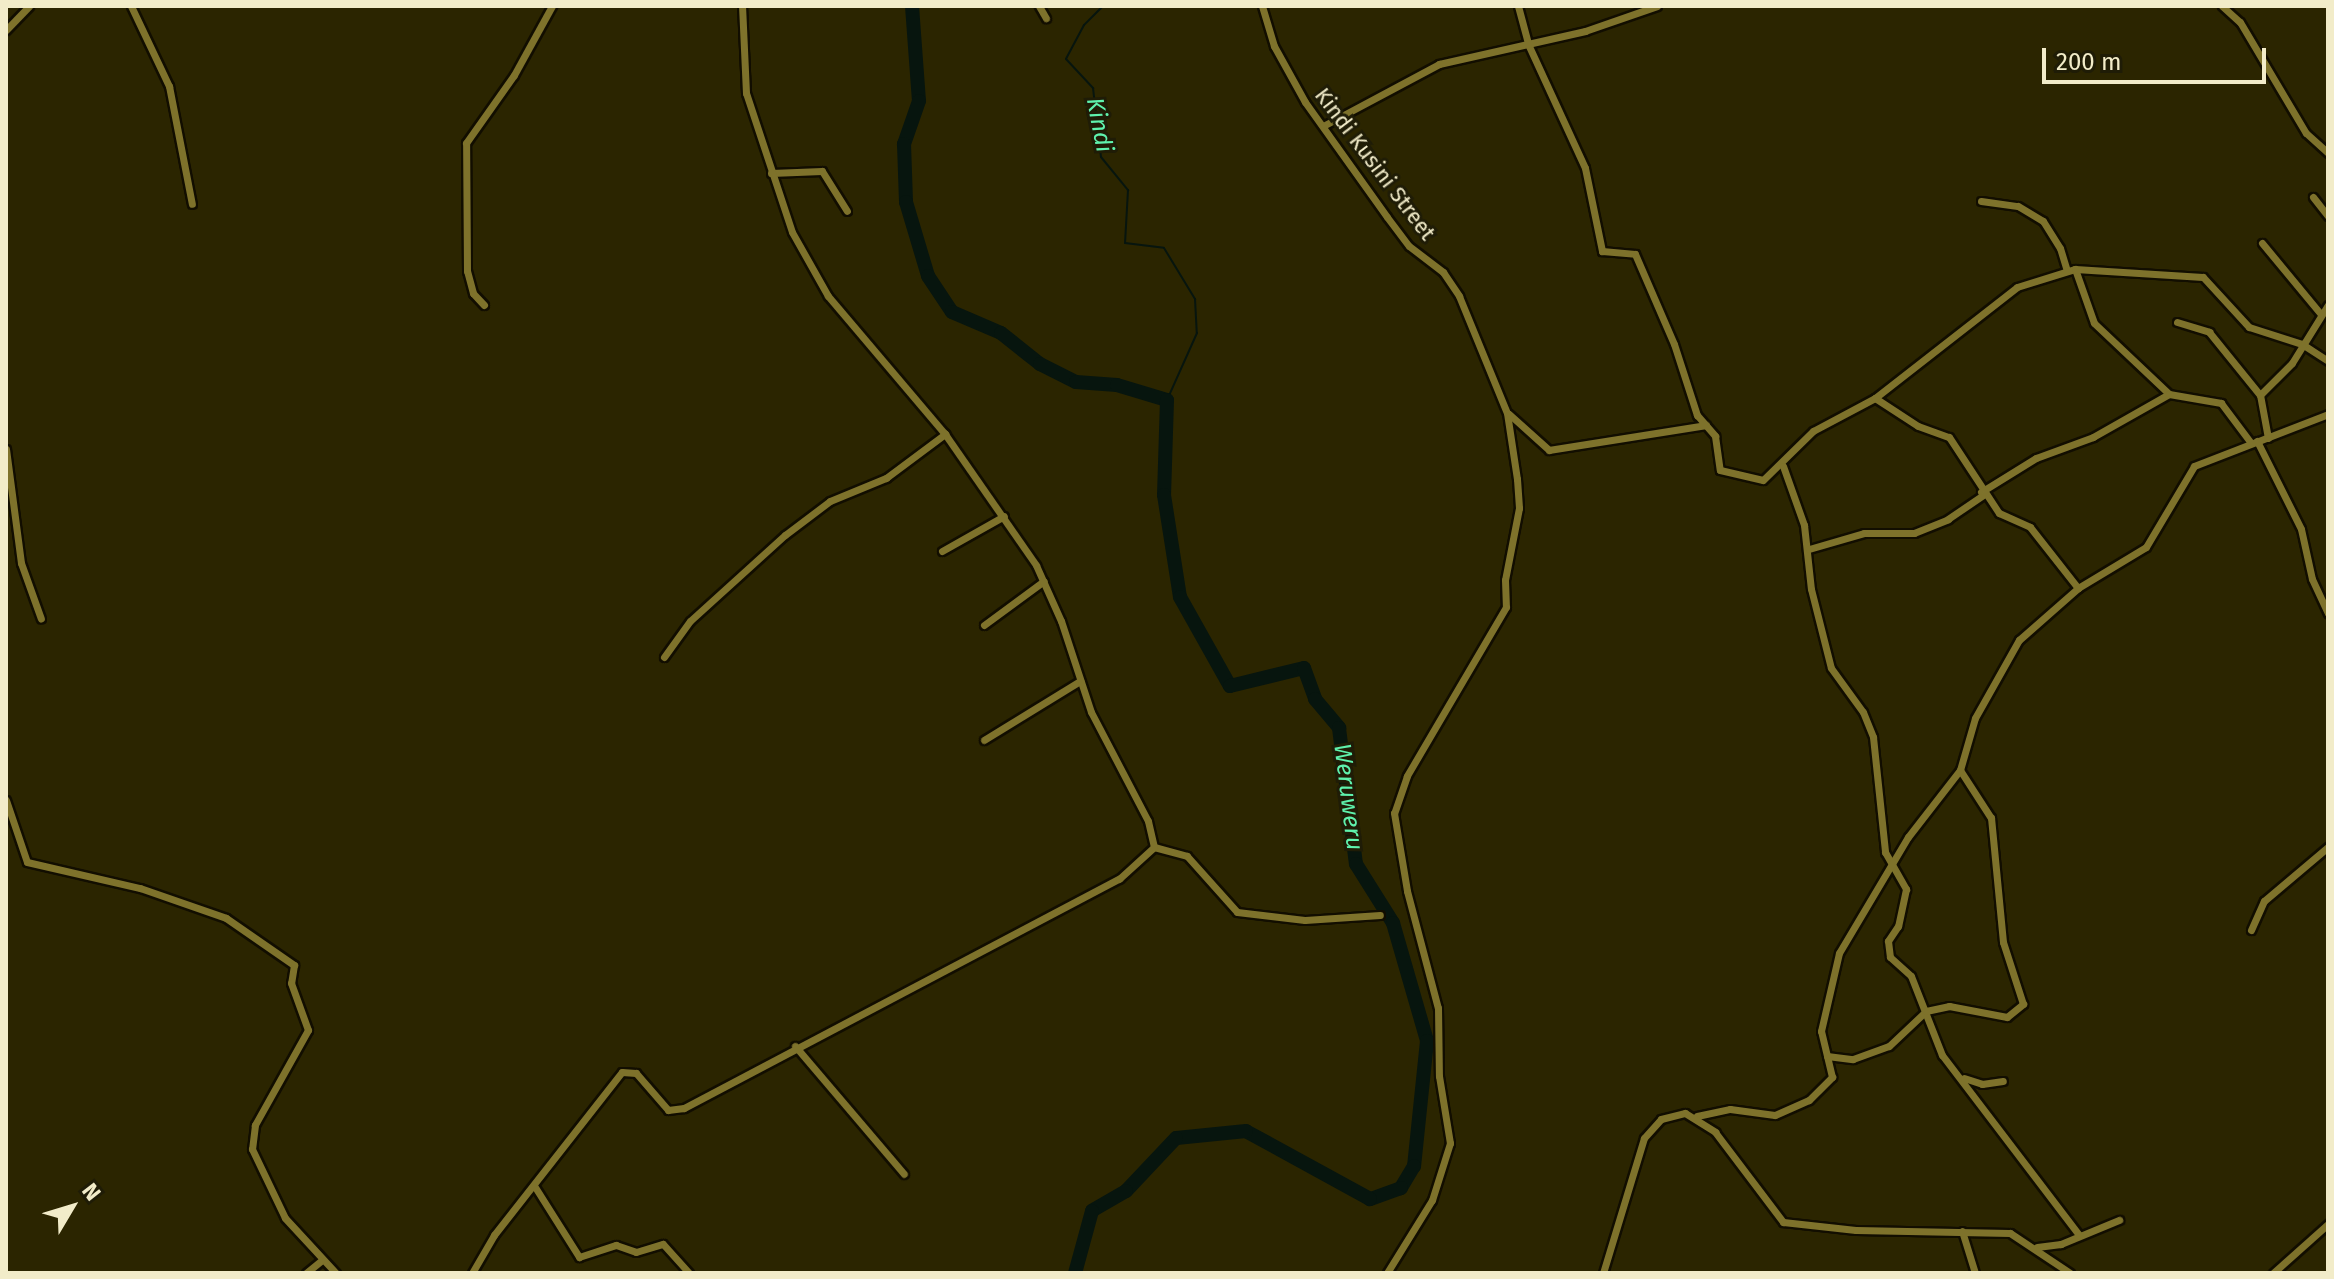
<!DOCTYPE html>
<style>
body{margin:0}
#map{position:relative;width:2334px;height:1279px;overflow:hidden;background:#2b2500;font-family:"Fira Sans",sans-serif}
div>[style]{position:absolute}
[style*='--x']{left:calc(var(--x)*1px);top:calc(var(--y)*1px);width:calc(var(--w)*1px);rotate:calc(var(--a)*1deg)}
.stream>*{height:2px;margin:-1px;padding:0 1px;transform-origin:1px;border-radius:1px;background:#07150e}
.river>*{height:14px;margin:-7px;padding:0 7px;transform-origin:7px;border-radius:7px;background:#07150e}
.roads{filter:drop-shadow(2px 0 #120e00) drop-shadow(-2px 0 #120e00) drop-shadow(0 2px #120e00) drop-shadow(0 -2px #120e00)}
.minor>*{height:7px;margin:-3.5px;padding:0 3.5px;transform-origin:3.5px;border-radius:3.5px;background:#7e722b}
span{translate:-50% -50%;white-space:nowrap;text-align:center;line-height:1.15;-webkit-text-stroke:6px #1f1c06;paint-order:stroke}
.street-label{font-size:22px;color:#f2ecc9}
.water-label{font-size:24px;color:#5ff2ad;font-style:italic}
.frame{position:absolute;inset:0;border:8px solid #f2ecc9;pointer-events:none}
.north{position:absolute;left:32px;top:1167px;width:80px;height:80px;-webkit-text-stroke:6px #1f1c06;paint-order:stroke;rotate:52deg;font-size:22px;font-weight:700;line-height:32px;text-align:center;color:#f2ecc9}
.north::after{content:'';display:block;margin:auto;width:28px;height:36px;background:#f2ecc9;clip-path:polygon(50% 0,100% 100%,50% 72%,0 100%)}
.scale{position:absolute;left:2042px;top:48px;width:224px;height:36px;box-sizing:border-box;border:4px solid #f2ecc9;border-top:0;padding-left:10px;font-size:24px;line-height:28px;white-space:nowrap;color:#f2ecc9;-webkit-text-stroke:6px #1f1c06;paint-order:stroke}
</style>
<div id="map">
<div class="stream">
<i style="--x:1103;--y:6;--w:27;--a:135"></i>
<i style="--x:1084;--y:25;--w:38;--a:118"></i>
<i style="--x:1066;--y:59;--w:40;--a:47"></i>
<i style="--x:1093;--y:88;--w:69;--a:83.4"></i>
<i style="--x:1101;--y:157;--w:43;--a:50.7"></i>
<i style="--x:1128;--y:190;--w:53;--a:93.2"></i>
<i style="--x:1125;--y:243;--w:39;--a:7"></i>
<i style="--x:1164;--y:248;--w:60;--a:58.7"></i>
<i style="--x:1195;--y:299;--w:34;--a:87"></i>
<i style="--x:1197;--y:333;--w:73;--a:114.1"></i>
</div>
<div class="river">
<i style="--x:912;--y:6;--w:95;--a:85.8"></i>
<i style="--x:919;--y:101;--w:46;--a:109.2"></i>
<i style="--x:904;--y:144;--w:58;--a:88"></i>
<i style="--x:906;--y:202;--w:77;--a:73.4"></i>
<i style="--x:928;--y:276;--w:43;--a:56.3"></i>
<i style="--x:952;--y:312;--w:53;--a:23.2"></i>
<i style="--x:1001;--y:333;--w:50;--a:38.5"></i>
<i style="--x:1040;--y:364;--w:40;--a:26.6"></i>
<i style="--x:1076;--y:382;--w:41;--a:4.2"></i>
<i style="--x:1117;--y:385;--w:52;--a:16.7"></i>
<i style="--x:1167;--y:400;--w:95;--a:91.8"></i>
<i style="--x:1164;--y:495;--w:103;--a:81.1"></i>
<i style="--x:1180;--y:597;--w:102;--a:60.7"></i>
<i style="--x:1230;--y:686;--w:76;--a:-13.7"></i>
<i style="--x:1304;--y:668;--w:33;--a:70"></i>
<i style="--x:1315;--y:699;--w:38;--a:50"></i>
<i style="--x:1339;--y:728;--w:137;--a:82.9"></i>
<i style="--x:1356;--y:864;--w:70;--a:57.9"></i>
<i style="--x:1393;--y:923;--w:123;--a:73.9"></i>
<i style="--x:1427;--y:1041;--w:126;--a:95.9"></i>
<i style="--x:1414;--y:1166;--w:26;--a:121"></i>
<i style="--x:1401;--y:1188;--w:33;--a:160"></i>
<i style="--x:1370;--y:1199;--w:141;--a:-151.3"></i>
<i style="--x:1246;--y:1131;--w:70;--a:174.3"></i>
<i style="--x:1176;--y:1138;--w:73;--a:133.3"></i>
<i style="--x:1126;--y:1191;--w:39;--a:150"></i>
<i style="--x:1092;--y:1211;--w:64;--a:105.3"></i>
</div>
<div class="roads">
<div class="minor">
<i style="--x:131;--y:6;--w:89;--a:64.6"></i>
<i style="--x:169;--y:86;--w:120;--a:79"></i>
<i style="--x:1039;--y:6;--w:14;--a:60"></i>
<i style="--x:1262;--y:6;--w:42;--a:73.3"></i>
<i style="--x:1274;--y:46;--w:64;--a:61"></i>
<i style="--x:1305;--y:102;--w:141;--a:54.5"></i>
<i style="--x:1387;--y:217;--w:36;--a:53"></i>
<i style="--x:1409;--y:246;--w:43;--a:37.4"></i>
<i style="--x:1443;--y:272;--w:29;--a:56"></i>
<i style="--x:1459;--y:296;--w:126;--a:67.7"></i>
<i style="--x:1507;--y:413;--w:67;--a:81.4"></i>
<i style="--x:1517;--y:479;--w:29;--a:86"></i>
<i style="--x:1519;--y:508;--w:73;--a:101"></i>
<i style="--x:1505;--y:580;--w:27;--a:88"></i>
<i style="--x:1506;--y:607;--w:196;--a:120.4"></i>
<i style="--x:1407;--y:776;--w:39;--a:109"></i>
<i style="--x:1394;--y:813;--w:79;--a:80.5"></i>
<i style="--x:1407;--y:891;--w:121;--a:75.2"></i>
<i style="--x:1438;--y:1008;--w:68;--a:89.2"></i>
<i style="--x:1439;--y:1076;--w:68;--a:80.7"></i>
<i style="--x:1450;--y:1143;--w:60;--a:107.5"></i>
<i style="--x:1432;--y:1200;--w:86;--a:121.7"></i>
<i style="--x:1518;--y:6;--w:39;--a:75"></i>
<i style="--x:1528;--y:44;--w:136;--a:65.3"></i>
<i style="--x:1585;--y:168;--w:85;--a:78.4"></i>
<i style="--x:1602;--y:251;--w:33;--a:5"></i>
<i style="--x:1635;--y:254;--w:98;--a:66.6"></i>
<i style="--x:1674;--y:344;--w:75;--a:72.1"></i>
<i style="--x:1697;--y:415;--w:28;--a:49"></i>
<i style="--x:1715;--y:436;--w:34;--a:82"></i>
<i style="--x:1720;--y:470;--w:44;--a:13.1"></i>
<i style="--x:1763;--y:480;--w:70;--a:-44.4"></i>
<i style="--x:1813;--y:431;--w:70;--a:-28"></i>
<i style="--x:1875;--y:398;--w:51;--a:33.1"></i>
<i style="--x:1918;--y:426;--w:33;--a:20"></i>
<i style="--x:1949;--y:437;--w:91;--a:56.7"></i>
<i style="--x:1999;--y:513;--w:34;--a:24"></i>
<i style="--x:2030;--y:527;--w:78;--a:51.8"></i>
<i style="--x:2222;--y:6;--w:24;--a:42"></i>
<i style="--x:2240;--y:22;--w:129;--a:59.3"></i>
<i style="--x:2306;--y:133;--w:30;--a:42"></i>
<i style="--x:6;--y:30;--w:33;--a:-46"></i>
<i style="--x:1323;--y:126;--w:132;--a:-28.1"></i>
<i style="--x:1439;--y:64;--w:150;--a:-12.7"></i>
<i style="--x:1585;--y:31;--w:76;--a:-19.1"></i>
<i style="--x:771;--y:173;--w:51;--a:-2.2"></i>
<i style="--x:822;--y:171;--w:47;--a:58"></i>
<i style="--x:2313;--y:197;--w:24;--a:52"></i>
<i style="--x:1981;--y:201;--w:37;--a:8"></i>
<i style="--x:2018;--y:206;--w:29;--a:31"></i>
<i style="--x:2043;--y:221;--w:32;--a:58"></i>
<i style="--x:2060;--y:248;--w:24;--a:73"></i>
<i style="--x:2262;--y:243;--w:91;--a:50.4"></i>
<i style="--x:2075;--y:269;--w:57;--a:70.6"></i>
<i style="--x:2094;--y:323;--w:103;--a:43.4"></i>
<i style="--x:484;--y:305;--w:16;--a:-133"></i>
<i style="--x:473;--y:293;--w:23;--a:-105"></i>
<i style="--x:467;--y:271;--w:128;--a:-90.4"></i>
<i style="--x:466;--y:143;--w:83;--a:-54.8"></i>
<i style="--x:514;--y:75;--w:79;--a:-61.2"></i>
<i style="--x:2177;--y:322;--w:34;--a:17"></i>
<i style="--x:2209;--y:332;--w:81;--a:51"></i>
<i style="--x:1875;--y:398;--w:180;--a:-38"></i>
<i style="--x:2017;--y:287;--w:61;--a:-17.2"></i>
<i style="--x:2075;--y:269;--w:128;--a:3.6"></i>
<i style="--x:2203;--y:277;--w:68;--a:47.4"></i>
<i style="--x:2249;--y:327;--w:56;--a:17.8"></i>
<i style="--x:2302;--y:344;--w:31;--a:33"></i>
<i style="--x:1509;--y:414;--w:54;--a:42"></i>
<i style="--x:1549;--y:450;--w:159;--a:-9"></i>
<i style="--x:2268;--y:438;--w:44;--a:-100.5"></i>
<i style="--x:2260;--y:395;--w:45;--a:-45"></i>
<i style="--x:2292;--y:363;--w:68;--a:-58.2"></i>
<i style="--x:2257;--y:441;--w:98;--a:63.4"></i>
<i style="--x:2301;--y:529;--w:51;--a:77.6"></i>
<i style="--x:2312;--y:579;--w:38;--a:65"></i>
<i style="--x:6;--y:449;--w:115;--a:82.5"></i>
<i style="--x:21;--y:563;--w:59;--a:70.3"></i>
<i style="--x:1783;--y:466;--w:63;--a:70.4"></i>
<i style="--x:1804;--y:525;--w:64;--a:83.8"></i>
<i style="--x:1811;--y:589;--w:81;--a:75.8"></i>
<i style="--x:1831;--y:668;--w:54;--a:54"></i>
<i style="--x:1863;--y:712;--w:27;--a:68"></i>
<i style="--x:1873;--y:737;--w:116;--a:84"></i>
<i style="--x:1885;--y:852;--w:43;--a:60.4"></i>
<i style="--x:1906;--y:889;--w:38;--a:102"></i>
<i style="--x:1898;--y:926;--w:18;--a:124"></i>
<i style="--x:1888;--y:941;--w:16;--a:83"></i>
<i style="--x:1890;--y:957;--w:28;--a:42"></i>
<i style="--x:1911;--y:976;--w:85;--a:68.6"></i>
<i style="--x:1942;--y:1055;--w:226;--a:52.7"></i>
<i style="--x:1981;--y:492;--w:65;--a:-31.7"></i>
<i style="--x:2036;--y:458;--w:61;--a:-20.2"></i>
<i style="--x:2093;--y:437;--w:87;--a:-29.5"></i>
<i style="--x:2169;--y:394;--w:53;--a:9.8"></i>
<i style="--x:2221;--y:403;--w:50;--a:53.1"></i>
<i style="--x:1809;--y:549;--w:57;--a:-16.2"></i>
<i style="--x:1864;--y:533;--w:50;--a:0"></i>
<i style="--x:1914;--y:533;--w:37;--a:-22"></i>
<i style="--x:1948;--y:519;--w:42;--a:-34.4"></i>
<i style="--x:942;--y:551;--w:71;--a:-29.4"></i>
<i style="--x:984;--y:625;--w:74;--a:-36.3"></i>
<i style="--x:664;--y:657;--w:44;--a:-54.2"></i>
<i style="--x:690;--y:621;--w:128;--a:-42.2"></i>
<i style="--x:785;--y:535;--w:56;--a:-37.1"></i>
<i style="--x:830;--y:501;--w:61;--a:-22.3"></i>
<i style="--x:886;--y:478;--w:74;--a:-36.7"></i>
<i style="--x:984;--y:740;--w:113;--a:-31.6"></i>
<i style="--x:6;--y:800;--w:65;--a:71.3"></i>
<i style="--x:27;--y:862;--w:116;--a:13"></i>
<i style="--x:140;--y:888;--w:91;--a:19.2"></i>
<i style="--x:226;--y:918;--w:83;--a:34.7"></i>
<i style="--x:294;--y:965;--w:18;--a:99"></i>
<i style="--x:291;--y:983;--w:50;--a:70.1"></i>
<i style="--x:308;--y:1030;--w:109;--a:119.2"></i>
<i style="--x:255;--y:1125;--w:24;--a:97"></i>
<i style="--x:252;--y:1149;--w:76;--a:64.4"></i>
<i style="--x:285;--y:1218;--w:75;--a:47.2"></i>
<i style="--x:1154;--y:847;--w:34;--a:15"></i>
<i style="--x:1187;--y:856;--w:75;--a:48.2"></i>
<i style="--x:1237;--y:912;--w:68;--a:6.7"></i>
<i style="--x:1305;--y:920;--w:75;--a:-3.8"></i>
<i style="--x:2251;--y:930;--w:32;--a:-66"></i>
<i style="--x:2264;--y:901;--w:84;--a:-40.2"></i>
<i style="--x:795;--y:1046;--w:168;--a:49.6"></i>
<i style="--x:1827;--y:1056;--w:26;--a:7"></i>
<i style="--x:1853;--y:1059;--w:38;--a:-20"></i>
<i style="--x:1889;--y:1046;--w:51;--a:-43.4"></i>
<i style="--x:1926;--y:1011;--w:24;--a:-12"></i>
<i style="--x:1949;--y:1006;--w:59;--a:10.7"></i>
<i style="--x:2007;--y:1017;--w:21;--a:-39"></i>
<i style="--x:2023;--y:1004;--w:65;--a:-107.9"></i>
<i style="--x:2003;--y:942;--w:125;--a:-95.5"></i>
<i style="--x:1991;--y:818;--w:57;--a:-122.9"></i>
<i style="--x:1964;--y:1078;--w:19;--a:18"></i>
<i style="--x:1982;--y:1084;--w:21;--a:-8"></i>
<i style="--x:1697;--y:1116;--w:34;--a:-12"></i>
<i style="--x:1730;--y:1109;--w:45;--a:7.6"></i>
<i style="--x:1775;--y:1115;--w:37;--a:-24"></i>
<i style="--x:1809;--y:1100;--w:33;--a:-45"></i>
<i style="--x:1832;--y:1077;--w:47;--a:-103.4"></i>
<i style="--x:1821;--y:1031;--w:80;--a:-77"></i>
<i style="--x:1839;--y:953;--w:135;--a:-59.3"></i>
<i style="--x:1908;--y:837;--w:85;--a:-52.2"></i>
<i style="--x:1960;--y:770;--w:54;--a:-73.9"></i>
<i style="--x:1975;--y:718;--w:90;--a:-60.6"></i>
<i style="--x:2019;--y:640;--w:79;--a:-41.4"></i>
<i style="--x:2078;--y:588;--w:79;--a:-31.1"></i>
<i style="--x:2146;--y:547;--w:94;--a:-59.3"></i>
<i style="--x:2194;--y:466;--w:144;--a:-21.2"></i>
<i style="--x:535;--y:1187;--w:83;--a:57.8"></i>
<i style="--x:579;--y:1257;--w:39;--a:-18"></i>
<i style="--x:616;--y:1245;--w:21;--a:19"></i>
<i style="--x:636;--y:1252;--w:28;--a:-17"></i>
<i style="--x:663;--y:1244;--w:39;--a:48"></i>
<i style="--x:1962;--y:1231;--w:44;--a:72.8"></i>
<i style="--x:2037;--y:1247;--w:24;--a:-7"></i>
<i style="--x:2061;--y:1244;--w:63;--a:-22.5"></i>
<i style="--x:306;--y:1273;--w:19;--a:-39"></i>
<i style="--x:472;--y:1273;--w:44;--a:-59.9"></i>
<i style="--x:494;--y:1235;--w:207;--a:-51.9"></i>
<i style="--x:622;--y:1072;--w:14;--a:4"></i>
<i style="--x:636;--y:1073;--w:49;--a:49.1"></i>
<i style="--x:668;--y:1110;--w:16;--a:-7"></i>
<i style="--x:684;--y:1108;--w:492;--a:-27.8"></i>
<i style="--x:1119;--y:879;--w:47;--a:-42.4"></i>
<i style="--x:1154;--y:847;--w:27;--a:-103"></i>
<i style="--x:1148;--y:821;--w:123;--a:-117.6"></i>
<i style="--x:1091;--y:712;--w:96;--a:-108.2"></i>
<i style="--x:1061;--y:621;--w:61;--a:-114.1"></i>
<i style="--x:1036;--y:565;--w:160;--a:-124.8"></i>
<i style="--x:945;--y:434;--w:181;--a:-130.3"></i>
<i style="--x:828;--y:296;--w:73;--a:-119.4"></i>
<i style="--x:792;--y:232;--w:146;--a:-108.3"></i>
<i style="--x:746;--y:93;--w:87;--a:-92.6"></i>
<i style="--x:1603;--y:1273;--w:141;--a:-73.1"></i>
<i style="--x:1644;--y:1138;--w:25;--a:-48"></i>
<i style="--x:1661;--y:1119;--w:25;--a:-14"></i>
<i style="--x:1685;--y:1113;--w:36;--a:32"></i>
<i style="--x:1715;--y:1132;--w:113;--a:52.9"></i>
<i style="--x:1783;--y:1222;--w:73;--a:6.3"></i>
<i style="--x:1856;--y:1230;--w:154;--a:1.1"></i>
<i style="--x:2010;--y:1233;--w:72;--a:33.7"></i>
<i style="--x:2273;--y:1273;--w:74;--a:-41.7"></i>
</div>
</div>
<div class="street-label">
<span style="left:1375px;top:164px;rotate:53deg">Kindi Kusini Street</span>
</div>
<div class="water-label">
<span style="left:1099px;top:125px;rotate:79deg">Kindi</span>
<span style="left:1348px;top:797px;rotate:83deg">Weruweru</span>
</div>
<div class="frame"></div>
<div class="north">N</div>
<div class="scale">200 m</div>
</div>
